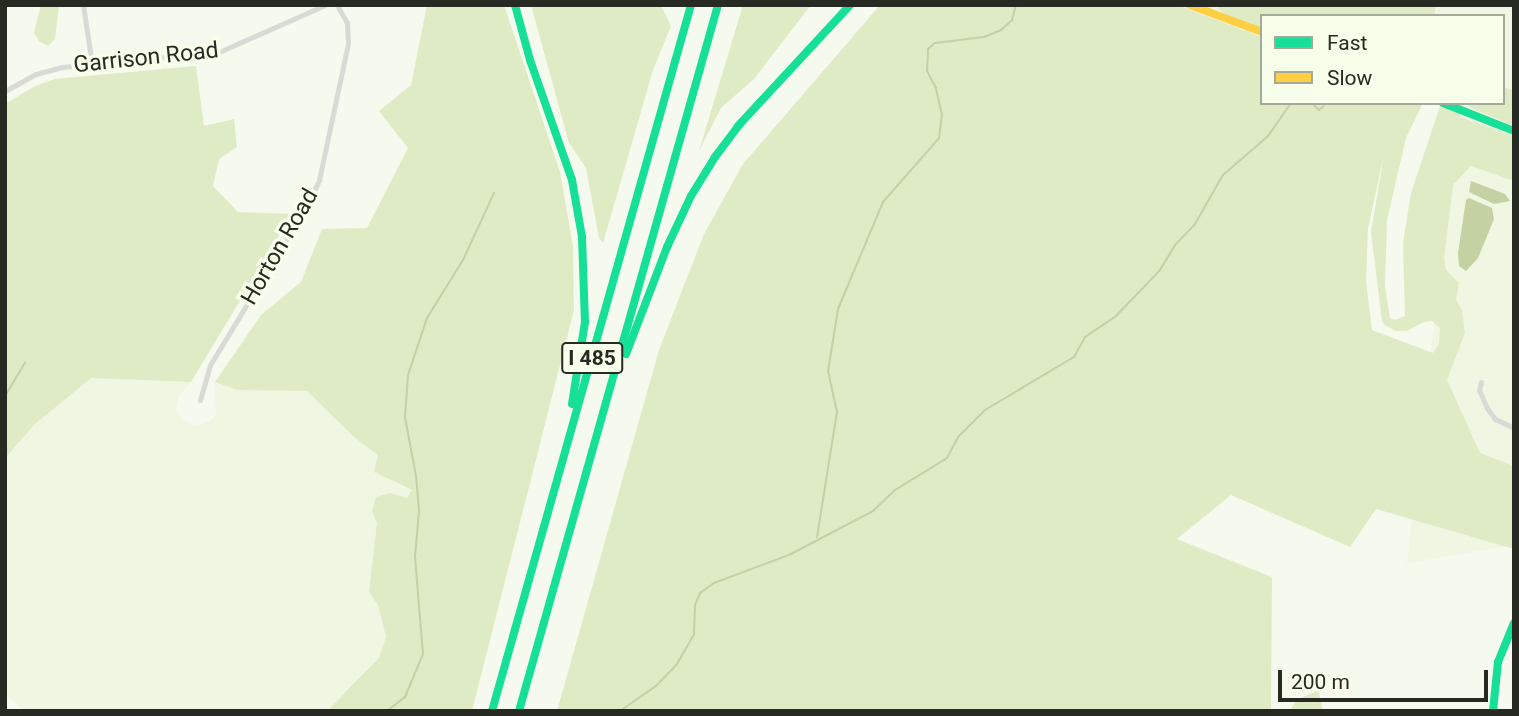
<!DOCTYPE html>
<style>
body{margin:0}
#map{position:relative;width:1519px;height:716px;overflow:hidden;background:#f6f9ee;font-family:Roboto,sans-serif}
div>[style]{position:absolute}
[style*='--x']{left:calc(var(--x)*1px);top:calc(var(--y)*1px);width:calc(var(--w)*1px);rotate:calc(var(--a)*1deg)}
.built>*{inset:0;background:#eff6e1}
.green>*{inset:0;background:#dfebc5}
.water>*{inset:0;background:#c3d1a3}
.stream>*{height:2px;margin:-1px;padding:0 1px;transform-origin:1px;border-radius:1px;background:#c3d1a3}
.street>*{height:5px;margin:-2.5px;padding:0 2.5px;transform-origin:2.5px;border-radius:2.5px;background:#d9dad6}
.fast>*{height:8px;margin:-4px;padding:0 4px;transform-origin:4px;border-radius:4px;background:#16e098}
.slow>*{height:8px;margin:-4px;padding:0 4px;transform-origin:4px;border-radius:4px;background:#ffcf43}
span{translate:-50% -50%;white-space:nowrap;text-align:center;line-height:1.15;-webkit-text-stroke:7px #f7fee9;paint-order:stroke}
.shield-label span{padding:2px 5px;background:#f7fee9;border:2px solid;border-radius:5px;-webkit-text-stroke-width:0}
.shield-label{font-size:21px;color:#272a22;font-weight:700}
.street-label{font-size:23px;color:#272a22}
.frame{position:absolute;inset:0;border:7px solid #272a22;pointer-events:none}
.legend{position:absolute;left:1260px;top:14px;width:245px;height:91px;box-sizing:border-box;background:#f7fee9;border:2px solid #a4a999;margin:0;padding:9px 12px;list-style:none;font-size:21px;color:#272a22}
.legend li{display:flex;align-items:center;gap:14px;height:35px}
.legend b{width:35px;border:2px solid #a4a999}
.scale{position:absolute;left:1278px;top:670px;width:210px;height:32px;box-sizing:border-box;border:4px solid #272a22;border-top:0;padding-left:9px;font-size:21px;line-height:24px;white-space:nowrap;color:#272a22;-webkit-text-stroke:5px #f7fee9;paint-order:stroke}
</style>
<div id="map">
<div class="built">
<i style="clip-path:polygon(1204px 5px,1514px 5px,1514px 545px,1407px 563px,1458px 111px,1439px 103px,1503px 103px,1503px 16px,1262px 16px,1262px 33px,1203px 9px)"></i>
<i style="clip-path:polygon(91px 378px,191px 382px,179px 395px,176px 408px,182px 420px,197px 426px,209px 422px,216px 414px,215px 382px,237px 390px,307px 391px,354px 437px,379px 455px,397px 485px,413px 490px,407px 498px,390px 493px,372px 511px,377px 523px,369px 592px,378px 605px,386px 637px,379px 658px,327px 711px,24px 711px,5px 694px,5px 458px,35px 424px)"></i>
</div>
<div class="green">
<i style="clip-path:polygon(41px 5px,59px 5px,55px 39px,48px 46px,39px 41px,34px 33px)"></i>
<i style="clip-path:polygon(427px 5px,504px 5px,560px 172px,573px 246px,574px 310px,472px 711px,327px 711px,379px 658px,386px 637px,378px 605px,369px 592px,377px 523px,372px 512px,376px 497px,390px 493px,407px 498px,412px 490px,374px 472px,378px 455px,354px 437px,307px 391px,237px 390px,215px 382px,261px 315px,301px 282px,322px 229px,367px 228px,408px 148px,379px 111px,411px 85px)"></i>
<i style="clip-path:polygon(531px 5px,661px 5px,671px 26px,653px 70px,603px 243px,599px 238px,586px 168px,569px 143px)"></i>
<i style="clip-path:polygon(743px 5px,811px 5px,754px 79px,721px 108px,699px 151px)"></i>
<i style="clip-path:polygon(evenodd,880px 5px,1177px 5px,1262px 37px,1262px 103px,1423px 103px,1406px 138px,1387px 220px,1385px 287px,1390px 318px,1395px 320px,1405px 316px,1403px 243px,1411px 193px,1441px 103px,1464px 103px,1460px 117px,1514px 136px,1514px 181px,1471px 166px,1453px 185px,1444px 258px,1446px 270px,1459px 283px,1456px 300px,1462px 310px,1465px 333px,1447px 380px,1480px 453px,1514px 466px,1514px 549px,1376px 509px,1350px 547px,1231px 495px,1177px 539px,1272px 577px,1271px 711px,557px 711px,659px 350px,704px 234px,743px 164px,880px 5px,1384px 155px,1371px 232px,1382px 321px,1384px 325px,1396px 331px,1407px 331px,1424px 322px,1432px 321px,1440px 328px,1439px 344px,1433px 353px,1372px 330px,1366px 281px,1368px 228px,1384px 155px)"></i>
<i style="clip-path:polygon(1215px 5px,1436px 5px,1434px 16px,1262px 16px,1262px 28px,1223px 13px)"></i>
<i style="clip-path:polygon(196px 66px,204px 126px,234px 119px,237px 147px,219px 159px,213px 186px,238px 212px,292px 214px,191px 382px,91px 378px,35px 424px,5px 458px,5px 104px,35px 86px,55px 79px)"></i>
<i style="clip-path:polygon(1503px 87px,1514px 91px,1514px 126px,1471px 108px,1466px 103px,1503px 103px)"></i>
<i style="clip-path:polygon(1318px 690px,1323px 711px,1289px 711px,1297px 700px)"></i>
</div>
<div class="water">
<i style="clip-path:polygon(1471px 181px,1505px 194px,1510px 201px,1494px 204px,1469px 192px)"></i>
<i style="clip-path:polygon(1469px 198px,1492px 208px,1494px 219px,1478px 258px,1466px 271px,1459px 266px,1458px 253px,1466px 200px)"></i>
</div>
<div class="stream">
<i style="--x:1312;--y:103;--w:10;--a:45"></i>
<i style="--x:1319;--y:110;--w:6;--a:-39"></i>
<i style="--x:5;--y:396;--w:39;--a:-59"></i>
<i style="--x:817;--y:537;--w:127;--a:-80.9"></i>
<i style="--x:837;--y:412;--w:42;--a:-102.4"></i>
<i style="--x:828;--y:371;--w:63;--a:-80.8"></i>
<i style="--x:838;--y:309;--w:116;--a:-67.2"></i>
<i style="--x:883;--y:202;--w:85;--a:-48.8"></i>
<i style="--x:939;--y:138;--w:23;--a:-83"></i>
<i style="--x:942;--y:115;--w:28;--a:-103"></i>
<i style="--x:936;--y:88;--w:19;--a:-118"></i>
<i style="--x:927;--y:71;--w:22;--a:-87"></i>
<i style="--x:928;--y:49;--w:9;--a:-41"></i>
<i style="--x:935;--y:43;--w:49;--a:-7"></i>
<i style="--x:984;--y:37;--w:18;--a:-22"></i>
<i style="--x:1001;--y:30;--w:15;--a:-42"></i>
<i style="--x:1012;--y:20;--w:16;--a:-75"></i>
<i style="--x:387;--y:711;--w:23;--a:-38"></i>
<i style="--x:405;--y:697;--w:47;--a:-67.3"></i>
<i style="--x:423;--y:654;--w:97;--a:-94.7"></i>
<i style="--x:415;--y:557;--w:47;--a:-85.1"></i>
<i style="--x:419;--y:510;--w:34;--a:-95"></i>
<i style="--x:416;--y:476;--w:60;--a:-100.6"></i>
<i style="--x:405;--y:417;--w:42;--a:-85.9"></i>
<i style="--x:408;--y:375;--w:60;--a:-71.6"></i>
<i style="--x:427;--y:318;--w:68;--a:-58.2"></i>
<i style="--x:463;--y:260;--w:74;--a:-65.2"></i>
<i style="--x:620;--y:711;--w:44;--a:-34.8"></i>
<i style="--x:656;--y:686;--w:30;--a:-46"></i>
<i style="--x:677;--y:664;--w:34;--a:-60"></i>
<i style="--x:694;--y:634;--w:29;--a:-88"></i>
<i style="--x:695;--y:605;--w:13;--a:-67"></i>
<i style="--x:700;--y:593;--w:17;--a:-36"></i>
<i style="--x:714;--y:583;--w:82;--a:-20.6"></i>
<i style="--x:791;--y:554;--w:93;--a:-27.7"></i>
<i style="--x:873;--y:511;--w:30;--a:-44"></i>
<i style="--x:895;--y:490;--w:61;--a:-31.6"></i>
<i style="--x:947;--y:458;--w:24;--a:-62"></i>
<i style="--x:958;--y:437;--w:38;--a:-45"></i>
<i style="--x:985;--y:410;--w:104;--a:-30.8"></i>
<i style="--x:1074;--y:357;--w:23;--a:-61"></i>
<i style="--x:1085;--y:337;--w:36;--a:-34"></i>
<i style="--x:1115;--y:317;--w:65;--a:-46.2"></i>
<i style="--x:1160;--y:270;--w:29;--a:-59"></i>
<i style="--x:1175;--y:245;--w:29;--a:-46"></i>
<i style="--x:1195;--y:224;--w:56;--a:-60.3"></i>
<i style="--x:1223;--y:175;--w:60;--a:-40.9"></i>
<i style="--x:1268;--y:136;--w:40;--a:-55.1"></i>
</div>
<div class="street">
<i style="--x:83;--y:5;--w:60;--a:81.3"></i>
<i style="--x:5;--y:91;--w:35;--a:-29"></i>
<i style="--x:36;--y:74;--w:27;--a:-15"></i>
<i style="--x:62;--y:67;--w:158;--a:-5.5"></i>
<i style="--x:219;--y:52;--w:116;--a:-23.9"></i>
<i style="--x:1481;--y:382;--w:8;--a:104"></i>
<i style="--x:1479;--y:390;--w:20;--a:66"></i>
<i style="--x:1487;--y:408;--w:14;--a:54"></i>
<i style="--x:1495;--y:419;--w:21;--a:25"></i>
<i style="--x:200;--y:400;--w:36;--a:-74"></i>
<i style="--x:210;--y:365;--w:185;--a:-58.7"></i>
<i style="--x:306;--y:207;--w:30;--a:-64"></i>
<i style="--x:319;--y:180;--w:140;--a:-78"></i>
<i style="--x:348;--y:43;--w:20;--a:-93"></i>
<i style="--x:347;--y:23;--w:21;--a:-119"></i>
</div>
<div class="fast">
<i style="--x:515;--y:5;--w:57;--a:74.7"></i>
<i style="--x:530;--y:60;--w:127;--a:70.7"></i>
<i style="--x:572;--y:180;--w:58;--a:80"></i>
<i style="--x:582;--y:237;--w:85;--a:88"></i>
<i style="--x:585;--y:322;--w:83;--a:99"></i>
<i style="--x:1443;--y:103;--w:76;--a:21.5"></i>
<i style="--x:626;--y:354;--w:115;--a:-69"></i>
<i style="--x:667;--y:247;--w:56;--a:-64.8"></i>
<i style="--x:691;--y:196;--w:46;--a:-58.4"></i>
<i style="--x:715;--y:157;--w:39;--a:-53"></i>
<i style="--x:738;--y:126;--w:165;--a:-47.2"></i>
<i style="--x:492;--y:711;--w:734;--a:-74.26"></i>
<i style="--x:519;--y:711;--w:734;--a:-74.26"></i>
<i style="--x:1493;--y:711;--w:49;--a:-84.2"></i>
<i style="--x:1498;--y:662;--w:42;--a:-67.7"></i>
</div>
<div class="slow">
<i style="--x:1190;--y:5;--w:77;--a:20.6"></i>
</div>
<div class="shield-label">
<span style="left:592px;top:358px">I 485</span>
</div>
<div class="street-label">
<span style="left:146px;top:58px;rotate:-6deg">Garrison Road</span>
<span style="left:280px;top:247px;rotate:-60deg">Horton Road</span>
</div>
<div class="frame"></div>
<ul class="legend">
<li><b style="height:9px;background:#16e098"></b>Fast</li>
<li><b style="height:9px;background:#ffcf43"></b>Slow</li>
</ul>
<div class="scale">200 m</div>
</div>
